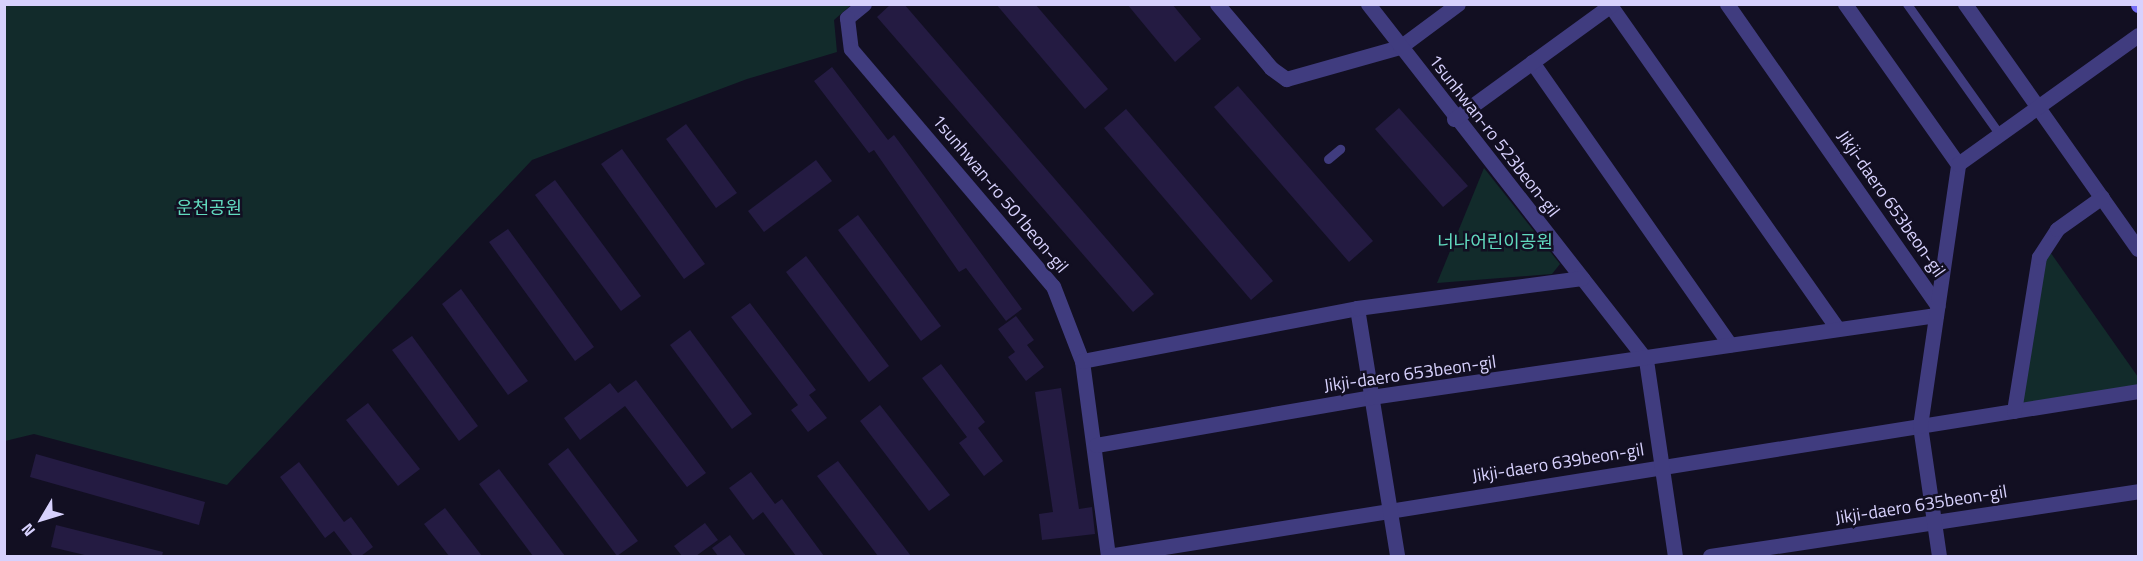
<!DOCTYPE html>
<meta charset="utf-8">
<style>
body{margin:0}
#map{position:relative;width:2143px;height:561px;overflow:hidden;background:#120f22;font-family:"Titillium Web","Noto Sans KR",sans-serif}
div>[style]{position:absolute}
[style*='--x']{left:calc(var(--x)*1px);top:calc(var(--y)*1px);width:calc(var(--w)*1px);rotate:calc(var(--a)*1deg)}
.green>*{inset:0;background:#122b2b}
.building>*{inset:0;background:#241b42}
.lane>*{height:9px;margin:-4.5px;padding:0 4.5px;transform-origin:4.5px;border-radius:4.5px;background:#403c7f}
.street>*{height:15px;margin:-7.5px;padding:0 7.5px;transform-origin:7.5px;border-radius:7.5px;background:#403c7f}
.secondary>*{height:15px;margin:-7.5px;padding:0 7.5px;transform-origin:7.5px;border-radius:7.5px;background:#746df8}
span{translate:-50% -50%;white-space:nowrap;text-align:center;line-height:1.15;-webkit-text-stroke:5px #120f22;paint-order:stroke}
.street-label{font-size:18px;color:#d7d1fd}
.park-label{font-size:18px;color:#61dabe}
.frame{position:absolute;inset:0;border:6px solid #d7d1fd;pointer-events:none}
.north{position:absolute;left:12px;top:489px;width:60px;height:60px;-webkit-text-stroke:4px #120f22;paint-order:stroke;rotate:232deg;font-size:16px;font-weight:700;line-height:24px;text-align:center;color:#d7d1fd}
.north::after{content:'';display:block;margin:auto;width:21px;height:27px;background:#d7d1fd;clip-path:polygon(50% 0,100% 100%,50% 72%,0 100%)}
</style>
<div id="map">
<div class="green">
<i style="clip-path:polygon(4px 5px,851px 5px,834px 20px,837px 52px,747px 79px,532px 160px,227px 485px,34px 434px,5px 441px)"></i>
<i style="clip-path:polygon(1484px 168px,1560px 264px,1552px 274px,1437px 283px)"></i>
<i style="clip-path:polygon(2048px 249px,2138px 377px,2138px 387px,2024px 406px,2020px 401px)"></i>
</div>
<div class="building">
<i style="clip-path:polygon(891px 4px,904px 4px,1154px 294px,1133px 312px,877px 17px)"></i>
<i style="clip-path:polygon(996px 4px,1035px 4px,1108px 89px,1085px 109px)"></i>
<i style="clip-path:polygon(1127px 4px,1172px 4px,1201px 39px,1175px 62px)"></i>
<i style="clip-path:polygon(832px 67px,888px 140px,894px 135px,1022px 309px,1006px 321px,966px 268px,959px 272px,874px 150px,869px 153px,814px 81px)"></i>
<i style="clip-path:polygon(1238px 86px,1373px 241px,1349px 262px,1214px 107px)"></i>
<i style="clip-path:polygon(1399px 108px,1468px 186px,1443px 207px,1375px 129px)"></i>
<i style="clip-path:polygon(1126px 109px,1273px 281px,1251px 300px,1104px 128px)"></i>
<i style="clip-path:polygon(686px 124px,737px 193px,716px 208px,666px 139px)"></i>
<i style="clip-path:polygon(622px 149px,705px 264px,684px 279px,601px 164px)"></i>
<i style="clip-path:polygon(816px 160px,832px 181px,764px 232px,748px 211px)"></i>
<i style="clip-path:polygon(555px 180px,641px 296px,621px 311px,535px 195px)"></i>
<i style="clip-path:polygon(858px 215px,941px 326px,921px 341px,838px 230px)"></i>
<i style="clip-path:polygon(508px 229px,594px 347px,575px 361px,489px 242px)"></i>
<i style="clip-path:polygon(806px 256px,889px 366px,869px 382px,786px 272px)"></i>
<i style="clip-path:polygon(461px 289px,528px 381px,508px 395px,442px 304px)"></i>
<i style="clip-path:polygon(750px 303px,816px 390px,809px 395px,827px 418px,808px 432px,791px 410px,798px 405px,731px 317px)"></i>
<i style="clip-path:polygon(1016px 316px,1034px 340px,1027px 345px,1044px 367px,1026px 381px,1008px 357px,1015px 352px,998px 329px)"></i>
<i style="clip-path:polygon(690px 330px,752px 414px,732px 429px,670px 345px)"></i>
<i style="clip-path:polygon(412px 336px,478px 426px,459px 441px,392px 350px)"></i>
<i style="clip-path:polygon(941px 364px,985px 422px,978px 428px,1003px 461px,984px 476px,959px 443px,967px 437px,922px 378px)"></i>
<i style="clip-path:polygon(636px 380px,706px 473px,687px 487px,625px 406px,580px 440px,564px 418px,610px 383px,618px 393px)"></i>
<i style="clip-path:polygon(1061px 388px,1079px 509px,1092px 507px,1095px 534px,1042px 540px,1039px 514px,1053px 512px,1035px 392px)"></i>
<i style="clip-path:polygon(368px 403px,420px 469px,398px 486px,346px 420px)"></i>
<i style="clip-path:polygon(880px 405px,950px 495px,929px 511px,860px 421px)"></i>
<i style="clip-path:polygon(568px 448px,638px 541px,617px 556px,548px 464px)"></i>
<i style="clip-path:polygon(36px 454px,205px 502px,199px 525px,30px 477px)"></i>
<i style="clip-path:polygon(838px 461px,911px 556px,878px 556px,817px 476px)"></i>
<i style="clip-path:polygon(299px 462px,344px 522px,351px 517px,373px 547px,361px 556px,353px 556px,334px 531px,325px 538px,280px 477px)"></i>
<i style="clip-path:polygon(499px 469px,565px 556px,533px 556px,479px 484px)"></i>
<i style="clip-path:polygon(751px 472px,775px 504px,782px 499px,824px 556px,796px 556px,763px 512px,753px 520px,729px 488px)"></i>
<i style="clip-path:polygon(445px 508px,482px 556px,449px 556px,424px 524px)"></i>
<i style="clip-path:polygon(705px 523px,718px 540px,696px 556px,682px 556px,674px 546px)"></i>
<i style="clip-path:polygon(56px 525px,163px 552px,162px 556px,89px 556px,51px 547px)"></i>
<i style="clip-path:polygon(730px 535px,746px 556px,718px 556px,712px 548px)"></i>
</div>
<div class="lane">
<i style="--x:1907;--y:4;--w:161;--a:54.6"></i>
<i style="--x:1328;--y:159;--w:16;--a:-40"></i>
</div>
<div class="street">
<i style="--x:864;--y:4;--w:22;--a:141"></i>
<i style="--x:847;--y:18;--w:31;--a:83"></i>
<i style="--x:851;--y:49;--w:311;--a:49.6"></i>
<i style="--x:1053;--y:286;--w:80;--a:68.9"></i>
<i style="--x:1082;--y:361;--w:197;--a:82.4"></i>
<i style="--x:1108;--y:556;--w:1043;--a:-9.1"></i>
<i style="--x:1217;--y:4;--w:84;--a:49.8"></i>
<i style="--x:1271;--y:68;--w:19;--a:36"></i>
<i style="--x:1286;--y:79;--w:118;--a:-15.7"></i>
<i style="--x:1400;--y:47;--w:72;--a:-36.6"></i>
<i style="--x:1368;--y:4;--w:452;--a:52"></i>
<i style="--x:1646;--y:360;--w:198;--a:81.6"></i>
<i style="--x:1727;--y:4;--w:368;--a:55.1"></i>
<i style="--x:1845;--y:4;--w:196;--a:54.8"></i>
<i style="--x:1965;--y:4;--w:300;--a:54.8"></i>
<i style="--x:1610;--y:5;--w:395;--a:54.9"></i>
<i style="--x:1532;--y:62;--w:345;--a:55"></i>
<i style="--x:1454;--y:119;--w:195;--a:-36"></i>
<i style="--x:1357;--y:308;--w:251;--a:80.8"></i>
<i style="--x:1082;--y:361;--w:280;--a:-10.9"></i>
<i style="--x:1357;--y:308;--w:227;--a:-7.6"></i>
<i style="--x:2014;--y:411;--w:156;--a:-80.8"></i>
<i style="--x:2039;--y:257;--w:33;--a:-57"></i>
<i style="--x:2057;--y:229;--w:55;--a:-35.4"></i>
<i style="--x:1096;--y:445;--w:279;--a:-9.9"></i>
<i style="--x:1371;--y:397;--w:571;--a:-8.26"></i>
<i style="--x:1710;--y:556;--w:433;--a:-8.6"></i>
<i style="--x:1939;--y:556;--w:131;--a:-98.3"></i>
<i style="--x:1920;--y:426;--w:265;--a:-81.7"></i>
<i style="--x:1958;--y:164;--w:221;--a:-35.6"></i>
</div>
<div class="secondary">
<i style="--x:2138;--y:4;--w:1;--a:90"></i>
</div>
<div class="street-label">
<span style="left:1494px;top:136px;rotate:52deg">1sunhwan-ro 523beon-gil</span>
<span style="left:1000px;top:194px;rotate:50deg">1sunhwan-ro 501beon-gil</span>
<span style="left:1891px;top:204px;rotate:55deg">Jikji-daero 653beon-gil</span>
<span style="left:1410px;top:374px;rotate:-8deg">Jikji-daero 653beon-gil</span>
<span style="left:1558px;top:463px;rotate:-9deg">Jikji-daero 639beon-gil</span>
<span style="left:1921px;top:505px;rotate:-9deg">Jikji-daero 635beon-gil</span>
</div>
<div class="park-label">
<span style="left:209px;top:208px">운천공원</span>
<span style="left:1495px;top:242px">너나어린이공원</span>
</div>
<div class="frame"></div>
<div class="north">N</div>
</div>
